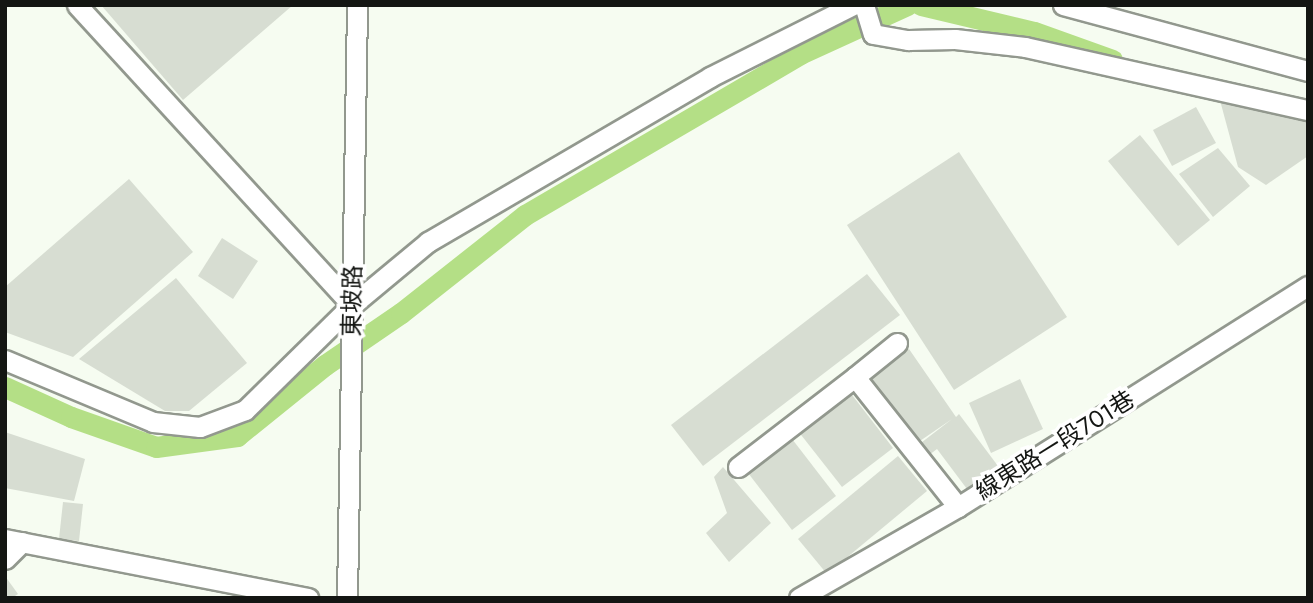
<!DOCTYPE html>
<meta charset="utf-8">
<style>
body{margin:0}
#map{position:relative;width:1313px;height:603px;overflow:hidden;background:#f6fcf1;font-family:Jost,"Noto Sans TC",sans-serif}
div>[style]{position:absolute}
[style*='--x']{left:calc(var(--x)*1px);top:calc(var(--y)*1px);width:calc(var(--w)*1px);rotate:calc(var(--a)*1deg)}
.canal>*{height:21px;margin:-10.5px;padding:0 10.5px;transform-origin:10.5px;border-radius:10.5px;background:#b4df86}
.building>*{inset:0;background:#d7ddd2}
.roads{filter:drop-shadow(2px 0 #92988e) drop-shadow(-2px 0 #92988e) drop-shadow(0 2px #92988e) drop-shadow(0 -2px #92988e)}
.minor>*{height:19px;margin:-9.5px;padding:0 9.5px;transform-origin:9.5px;border-radius:9.5px;background:#fff}
span{translate:-50% -50%;white-space:nowrap;text-align:center;line-height:1.15;-webkit-text-stroke:7px #fff;paint-order:stroke}
.street-label{font-size:24px;color:#141613}
.frame{position:absolute;inset:0;border:7px solid #141613;pointer-events:none}
</style>
<div id="map">
<div class="canal">
<i style="--x:921;--y:5;--w:116;--a:13.4"></i>
<i style="--x:1034;--y:32;--w:83;--a:19.7"></i>
<i style="--x:5;--y:387;--w:72;--a:24.4"></i>
<i style="--x:71;--y:417;--w:90;--a:19.4"></i>
<i style="--x:156;--y:447;--w:82;--a:-7.7"></i>
<i style="--x:237;--y:436;--w:113;--a:-38.9"></i>
<i style="--x:325;--y:365;--w:92;--a:-34.4"></i>
<i style="--x:401;--y:313;--w:158;--a:-38.3"></i>
<i style="--x:525;--y:215;--w:319;--a:-30.3"></i>
<i style="--x:800;--y:54;--w:118;--a:-24.6"></i>
</div>
<div class="building">
<i style="clip-path:polygon(101px 5px,293px 5px,183px 100px)"></i>
<i style="clip-path:polygon(1218px 93px,1308px 116px,1308px 156px,1266px 185px,1238px 167px)"></i>
<i style="clip-path:polygon(1196px 107px,1216px 143px,1172px 166px,1153px 130px)"></i>
<i style="clip-path:polygon(1140px 135px,1210px 220px,1178px 246px,1108px 161px)"></i>
<i style="clip-path:polygon(1218px 148px,1250px 186px,1213px 217px,1179px 174px)"></i>
<i style="clip-path:polygon(959px 152px,1067px 317px,954px 390px,847px 225px)"></i>
<i style="clip-path:polygon(129px 179px,193px 252px,73px 357px,5px 332px,5px 287px)"></i>
<i style="clip-path:polygon(222px 238px,258px 261px,233px 299px,198px 276px)"></i>
<i style="clip-path:polygon(867px 274px,900px 315px,703px 466px,671px 425px)"></i>
<i style="clip-path:polygon(176px 278px,247px 363px,189px 411px,165px 411px,79px 359px)"></i>
<i style="clip-path:polygon(909px 349px,956px 417px,959px 414px,998px 466px,967px 489px,937px 449px,925px 458px,917px 446px,952px 419px,917px 443px,870px 376px)"></i>
<i style="clip-path:polygon(1020px 379px,1043px 429px,991px 453px,969px 403px)"></i>
<i style="clip-path:polygon(849px 391px,893px 448px,842px 487px,798px 431px)"></i>
<i style="clip-path:polygon(5px 432px,85px 459px,74px 501px,5px 488px)"></i>
<i style="clip-path:polygon(789px 435px,836px 496px,792px 530px,745px 469px)"></i>
<i style="clip-path:polygon(898px 456px,927px 491px,827px 574px,798px 539px)"></i>
<i style="clip-path:polygon(723px 467px,771px 523px,729px 562px,706px 533px,727px 513px,714px 477px)"></i>
<i style="clip-path:polygon(63px 502px,83px 504px,79px 541px,59px 539px)"></i>
<i style="clip-path:polygon(5px 576px,18px 594px,12px 598px,5px 598px)"></i>
</div>
<div class="roads">
<div class="minor">
<i style="--x:77;--y:5;--w:407;--a:47.5"></i>
<i style="--x:864;--y:5;--w:30;--a:73"></i>
<i style="--x:873;--y:34;--w:36;--a:10"></i>
<i style="--x:908;--y:40;--w:47;--a:-1.2"></i>
<i style="--x:955;--y:39;--w:70;--a:6.5"></i>
<i style="--x:1025;--y:47;--w:290;--a:12.6"></i>
<i style="--x:1063;--y:5;--w:254;--a:15.1"></i>
<i style="--x:897;--y:343;--w:54;--a:141"></i>
<i style="--x:855;--y:377;--w:166;--a:51.6"></i>
<i style="--x:5;--y:360;--w:160;--a:22.7"></i>
<i style="--x:153;--y:422;--w:47;--a:6.1"></i>
<i style="--x:200;--y:427;--w:48;--a:-20.7"></i>
<i style="--x:245;--y:410;--w:150;--a:-44.5"></i>
<i style="--x:352;--y:305;--w:99;--a:-39.7"></i>
<i style="--x:428;--y:242;--w:327;--a:-30.3"></i>
<i style="--x:710;--y:77;--w:160;--a:-26.7"></i>
<i style="--x:738;--y:467;--w:148;--a:-37.6"></i>
<i style="--x:5;--y:539;--w:309;--a:11"></i>
<i style="--x:5;--y:559;--w:24;--a:-45"></i>
<i style="--x:347;--y:598;--w:593;--a:-89.03"></i>
<i style="--x:799;--y:598;--w:183;--a:-29.8"></i>
<i style="--x:958;--y:507;--w:414;--a:-32.3"></i>
</div>
</div>
<div class="street-label">
<span style="left:352px;top:301px;rotate:-89deg">東坡路</span>
<span style="left:1055px;top:445px;rotate:-32deg">線東路一段701巷</span>
</div>
<div class="frame"></div>
</div>
